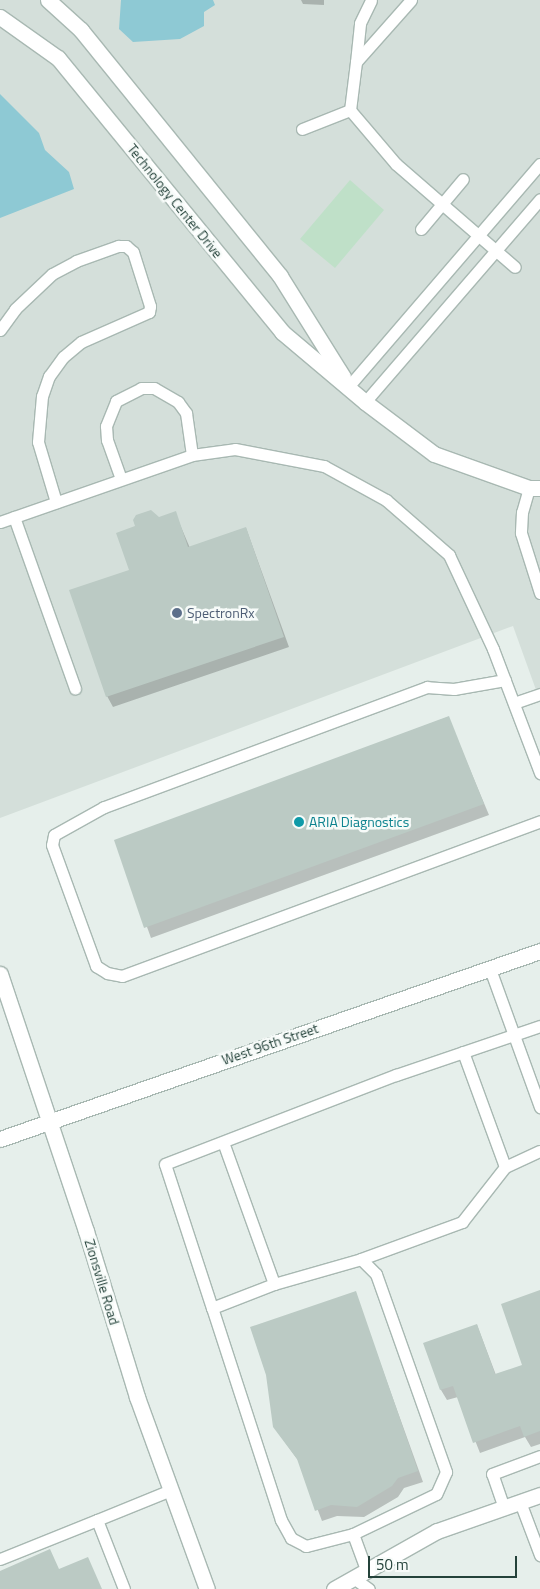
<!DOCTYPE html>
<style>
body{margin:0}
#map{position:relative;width:540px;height:1589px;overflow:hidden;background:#e6efeb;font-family:"Titillium Web",sans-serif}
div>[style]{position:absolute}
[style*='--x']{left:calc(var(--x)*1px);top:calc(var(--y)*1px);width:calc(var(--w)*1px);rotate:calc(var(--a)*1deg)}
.built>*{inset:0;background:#d4dfda}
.green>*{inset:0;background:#bfe0c8}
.water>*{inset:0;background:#8ec9d4}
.shadow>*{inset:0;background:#0003}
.building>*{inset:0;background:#bbcac4}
.roads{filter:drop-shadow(1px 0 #a8b8b2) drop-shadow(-1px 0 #a8b8b2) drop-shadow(0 1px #a8b8b2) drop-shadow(0 -1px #a8b8b2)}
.lane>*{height:11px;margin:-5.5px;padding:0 5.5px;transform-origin:5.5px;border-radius:5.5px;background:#fff}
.street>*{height:15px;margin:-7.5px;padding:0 7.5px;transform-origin:7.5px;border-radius:7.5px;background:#fff}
.secondary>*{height:15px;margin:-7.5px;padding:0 7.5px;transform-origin:7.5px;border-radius:7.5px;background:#fff}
.dots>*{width:14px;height:14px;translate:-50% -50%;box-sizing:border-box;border:2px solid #f7fbf9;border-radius:50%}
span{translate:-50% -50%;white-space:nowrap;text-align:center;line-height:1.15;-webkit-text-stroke:5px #f7fbf9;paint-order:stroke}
.street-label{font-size:14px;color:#24423a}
.service-label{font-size:14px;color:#4e5e75}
.left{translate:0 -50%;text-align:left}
.culture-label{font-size:14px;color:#0d838f}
.scale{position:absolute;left:368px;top:1556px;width:149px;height:22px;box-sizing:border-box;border:2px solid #24423a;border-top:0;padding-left:6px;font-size:15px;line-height:18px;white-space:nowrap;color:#24423a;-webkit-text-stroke:4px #f7fbf9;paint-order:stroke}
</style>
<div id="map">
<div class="built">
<i style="clip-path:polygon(0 0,540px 0,540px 701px,513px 626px,0 818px)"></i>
</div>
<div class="green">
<i style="clip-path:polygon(350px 180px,384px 210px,335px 268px,300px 239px)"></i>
</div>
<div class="water">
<i style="clip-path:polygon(121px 0,213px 0,215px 5px,204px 12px,204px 26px,180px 39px,133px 42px,119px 29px)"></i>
<i style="clip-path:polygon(0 94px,39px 133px,45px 150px,69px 172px,74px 189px,0 218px)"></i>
</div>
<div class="shadow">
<i style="clip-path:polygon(301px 0,324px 0,324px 5px,303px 4px)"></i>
<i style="clip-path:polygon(175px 513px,190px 548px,246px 528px,289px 647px,113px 707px,107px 696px,130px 570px,159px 518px)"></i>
<i style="clip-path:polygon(448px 717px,489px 815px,151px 938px,116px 841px)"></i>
<i style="clip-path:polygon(540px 1291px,540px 1444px,531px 1447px,525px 1437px,480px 1453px,458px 1397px,447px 1400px,441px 1390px,425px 1344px,477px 1325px,496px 1375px,524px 1365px)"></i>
<i style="clip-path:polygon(355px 1293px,423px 1482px,404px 1488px,398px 1497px,364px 1517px,337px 1516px,322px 1521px,300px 1463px,274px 1427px)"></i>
</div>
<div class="building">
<i style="clip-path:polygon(151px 510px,159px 517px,176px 511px,188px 547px,246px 527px,284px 637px,106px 697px,69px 590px,129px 570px,116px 533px,135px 526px,133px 520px,136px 515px)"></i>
<i style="clip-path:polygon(449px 716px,484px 804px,144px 928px,114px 840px)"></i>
<i style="clip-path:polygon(540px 1290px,540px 1431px,524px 1437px,520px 1426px,473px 1443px,453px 1386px,440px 1390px,423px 1343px,477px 1324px,495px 1374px,522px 1365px,501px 1304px)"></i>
<i style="clip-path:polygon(356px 1291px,418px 1471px,398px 1478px,392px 1486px,357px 1507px,331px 1505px,315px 1511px,297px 1459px,273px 1427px,266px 1375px,250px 1327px)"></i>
<i style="clip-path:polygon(50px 1549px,59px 1569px,88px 1557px,102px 1589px,0 1589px,0 1571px)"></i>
</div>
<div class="roads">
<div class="lane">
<i style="--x:411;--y:0;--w:83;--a:131.6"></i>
<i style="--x:356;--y:62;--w:48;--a:97.1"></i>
<i style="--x:350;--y:110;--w:71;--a:49.6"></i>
<i style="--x:396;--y:164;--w:157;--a:40.9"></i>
<i style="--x:356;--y:62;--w:39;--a:-84"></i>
<i style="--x:360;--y:23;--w:25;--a:-64"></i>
<i style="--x:302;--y:129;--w:52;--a:-21.6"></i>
<i style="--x:421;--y:229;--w:65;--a:-50"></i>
<i style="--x:0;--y:330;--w:26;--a:-54"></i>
<i style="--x:15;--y:309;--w:51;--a:-43.4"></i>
<i style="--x:52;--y:274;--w:27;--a:-28"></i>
<i style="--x:76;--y:261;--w:45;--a:-19.7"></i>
<i style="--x:118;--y:246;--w:8;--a:0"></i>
<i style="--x:126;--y:246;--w:9;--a:41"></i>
<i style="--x:133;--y:252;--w:57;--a:72.5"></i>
<i style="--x:150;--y:306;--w:6;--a:99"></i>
<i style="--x:149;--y:312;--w:74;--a:156.2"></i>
<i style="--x:81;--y:342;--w:23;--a:140"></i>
<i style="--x:63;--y:357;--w:24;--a:126"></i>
<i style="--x:49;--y:376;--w:21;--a:109"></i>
<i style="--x:42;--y:396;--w:46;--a:95"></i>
<i style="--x:38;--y:442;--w:63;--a:73.3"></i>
<i style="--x:348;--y:387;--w:294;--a:-49.3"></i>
<i style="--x:365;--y:402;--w:268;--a:-49.2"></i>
<i style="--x:121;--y:479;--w:41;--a:-109.7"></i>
<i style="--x:107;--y:440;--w:14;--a:-94"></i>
<i style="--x:106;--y:426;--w:27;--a:-68"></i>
<i style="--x:116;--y:401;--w:28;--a:-27"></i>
<i style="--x:141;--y:388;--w:13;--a:0"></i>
<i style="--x:154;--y:388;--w:28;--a:30"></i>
<i style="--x:178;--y:402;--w:14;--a:54"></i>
<i style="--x:186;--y:413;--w:42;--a:81.9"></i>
<i style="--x:529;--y:488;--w:25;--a:106"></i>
<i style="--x:522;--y:512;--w:21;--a:93"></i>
<i style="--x:521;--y:533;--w:63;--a:72.4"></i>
<i style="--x:14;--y:517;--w:182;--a:70.4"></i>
<i style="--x:0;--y:522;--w:203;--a:-19.2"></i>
<i style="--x:192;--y:455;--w:43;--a:-7.9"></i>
<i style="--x:235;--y:449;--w:91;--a:10.8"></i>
<i style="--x:324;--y:466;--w:71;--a:28.7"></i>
<i style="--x:386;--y:500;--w:84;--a:41.1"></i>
<i style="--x:449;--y:555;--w:104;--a:64.9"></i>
<i style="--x:493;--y:649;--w:133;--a:69.2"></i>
<i style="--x:505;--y:680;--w:52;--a:170"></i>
<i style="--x:454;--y:689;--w:27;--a:-176"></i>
<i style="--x:427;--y:687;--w:345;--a:159.6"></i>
<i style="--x:104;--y:807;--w:57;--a:150.8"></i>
<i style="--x:54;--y:835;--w:10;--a:101"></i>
<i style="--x:52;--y:845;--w:129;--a:70"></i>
<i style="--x:96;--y:966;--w:13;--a:32"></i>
<i style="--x:107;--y:973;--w:15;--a:11"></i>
<i style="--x:122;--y:976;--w:446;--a:-20.3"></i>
<i style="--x:514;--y:703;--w:28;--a:-19"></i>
<i style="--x:490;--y:969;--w:147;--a:70.1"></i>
<i style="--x:463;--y:1052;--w:122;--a:69.9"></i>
<i style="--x:223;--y:1142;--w:151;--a:70.2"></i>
<i style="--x:361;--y:1259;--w:108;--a:-20.1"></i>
<i style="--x:462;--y:1222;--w:70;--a:-52"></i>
<i style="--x:505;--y:1167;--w:38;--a:-25"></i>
<i style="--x:212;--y:1308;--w:151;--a:-108.1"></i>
<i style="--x:165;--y:1164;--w:248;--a:-21.1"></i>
<i style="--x:396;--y:1075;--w:152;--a:-18.8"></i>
<i style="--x:520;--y:1502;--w:57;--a:69.3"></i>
<i style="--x:504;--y:1508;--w:36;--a:-109"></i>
<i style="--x:492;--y:1474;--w:51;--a:-20.6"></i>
<i style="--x:353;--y:1534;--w:49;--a:165.7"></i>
<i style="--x:306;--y:1546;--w:17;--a:-152"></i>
<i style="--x:291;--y:1538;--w:21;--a:-119"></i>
<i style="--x:281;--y:1520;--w:223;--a:-108"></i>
<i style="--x:212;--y:1308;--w:66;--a:-21.2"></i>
<i style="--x:274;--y:1284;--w:91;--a:-16"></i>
<i style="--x:361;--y:1259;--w:21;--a:45"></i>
<i style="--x:376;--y:1274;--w:210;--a:70.5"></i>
<i style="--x:446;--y:1472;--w:24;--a:114"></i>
<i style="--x:436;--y:1494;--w:92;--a:154.3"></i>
<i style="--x:353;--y:1534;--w:40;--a:69.8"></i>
<i style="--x:0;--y:1559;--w:105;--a:-21.9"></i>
<i style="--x:355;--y:1579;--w:17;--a:36"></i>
<i style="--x:124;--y:1589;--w:74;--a:-111.4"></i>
<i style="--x:97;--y:1520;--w:80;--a:-22.1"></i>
</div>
<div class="street">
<i style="--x:48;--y:0;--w:45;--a:42.3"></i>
<i style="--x:81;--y:30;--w:316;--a:51"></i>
<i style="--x:280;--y:276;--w:119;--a:58"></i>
<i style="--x:0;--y:17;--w:71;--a:35.3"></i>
<i style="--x:58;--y:58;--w:354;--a:50.7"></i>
<i style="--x:282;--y:332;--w:109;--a:40.1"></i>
<i style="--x:365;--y:402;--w:86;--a:37"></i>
<i style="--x:434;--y:454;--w:101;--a:19.7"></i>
<i style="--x:529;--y:488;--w:11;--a:0"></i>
<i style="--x:334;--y:1589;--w:118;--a:-29.4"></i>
<i style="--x:437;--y:1531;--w:109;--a:-19.3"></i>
</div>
<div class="secondary">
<i style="--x:0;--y:974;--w:271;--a:71.5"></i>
<i style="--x:86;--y:1231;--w:174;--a:72.9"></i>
<i style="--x:137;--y:1397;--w:204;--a:70"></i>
<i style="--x:0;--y:1139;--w:572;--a:-19.2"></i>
</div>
</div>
<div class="dots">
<i style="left:177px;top:613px;background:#5c6f8a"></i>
<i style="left:299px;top:822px;background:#0f9aa8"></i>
</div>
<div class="street-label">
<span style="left:175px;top:201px;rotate:51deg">Technology Center Drive</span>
<span style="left:270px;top:1044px;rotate:-19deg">West 96th Street</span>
<span style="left:102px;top:1282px;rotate:73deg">Zionsville Road</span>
</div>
<div class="service-label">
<span class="left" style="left:187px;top:613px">SpectronRx</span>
</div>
<div class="culture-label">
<span class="left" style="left:309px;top:822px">ARIA Diagnostics</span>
</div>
<div class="scale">50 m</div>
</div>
